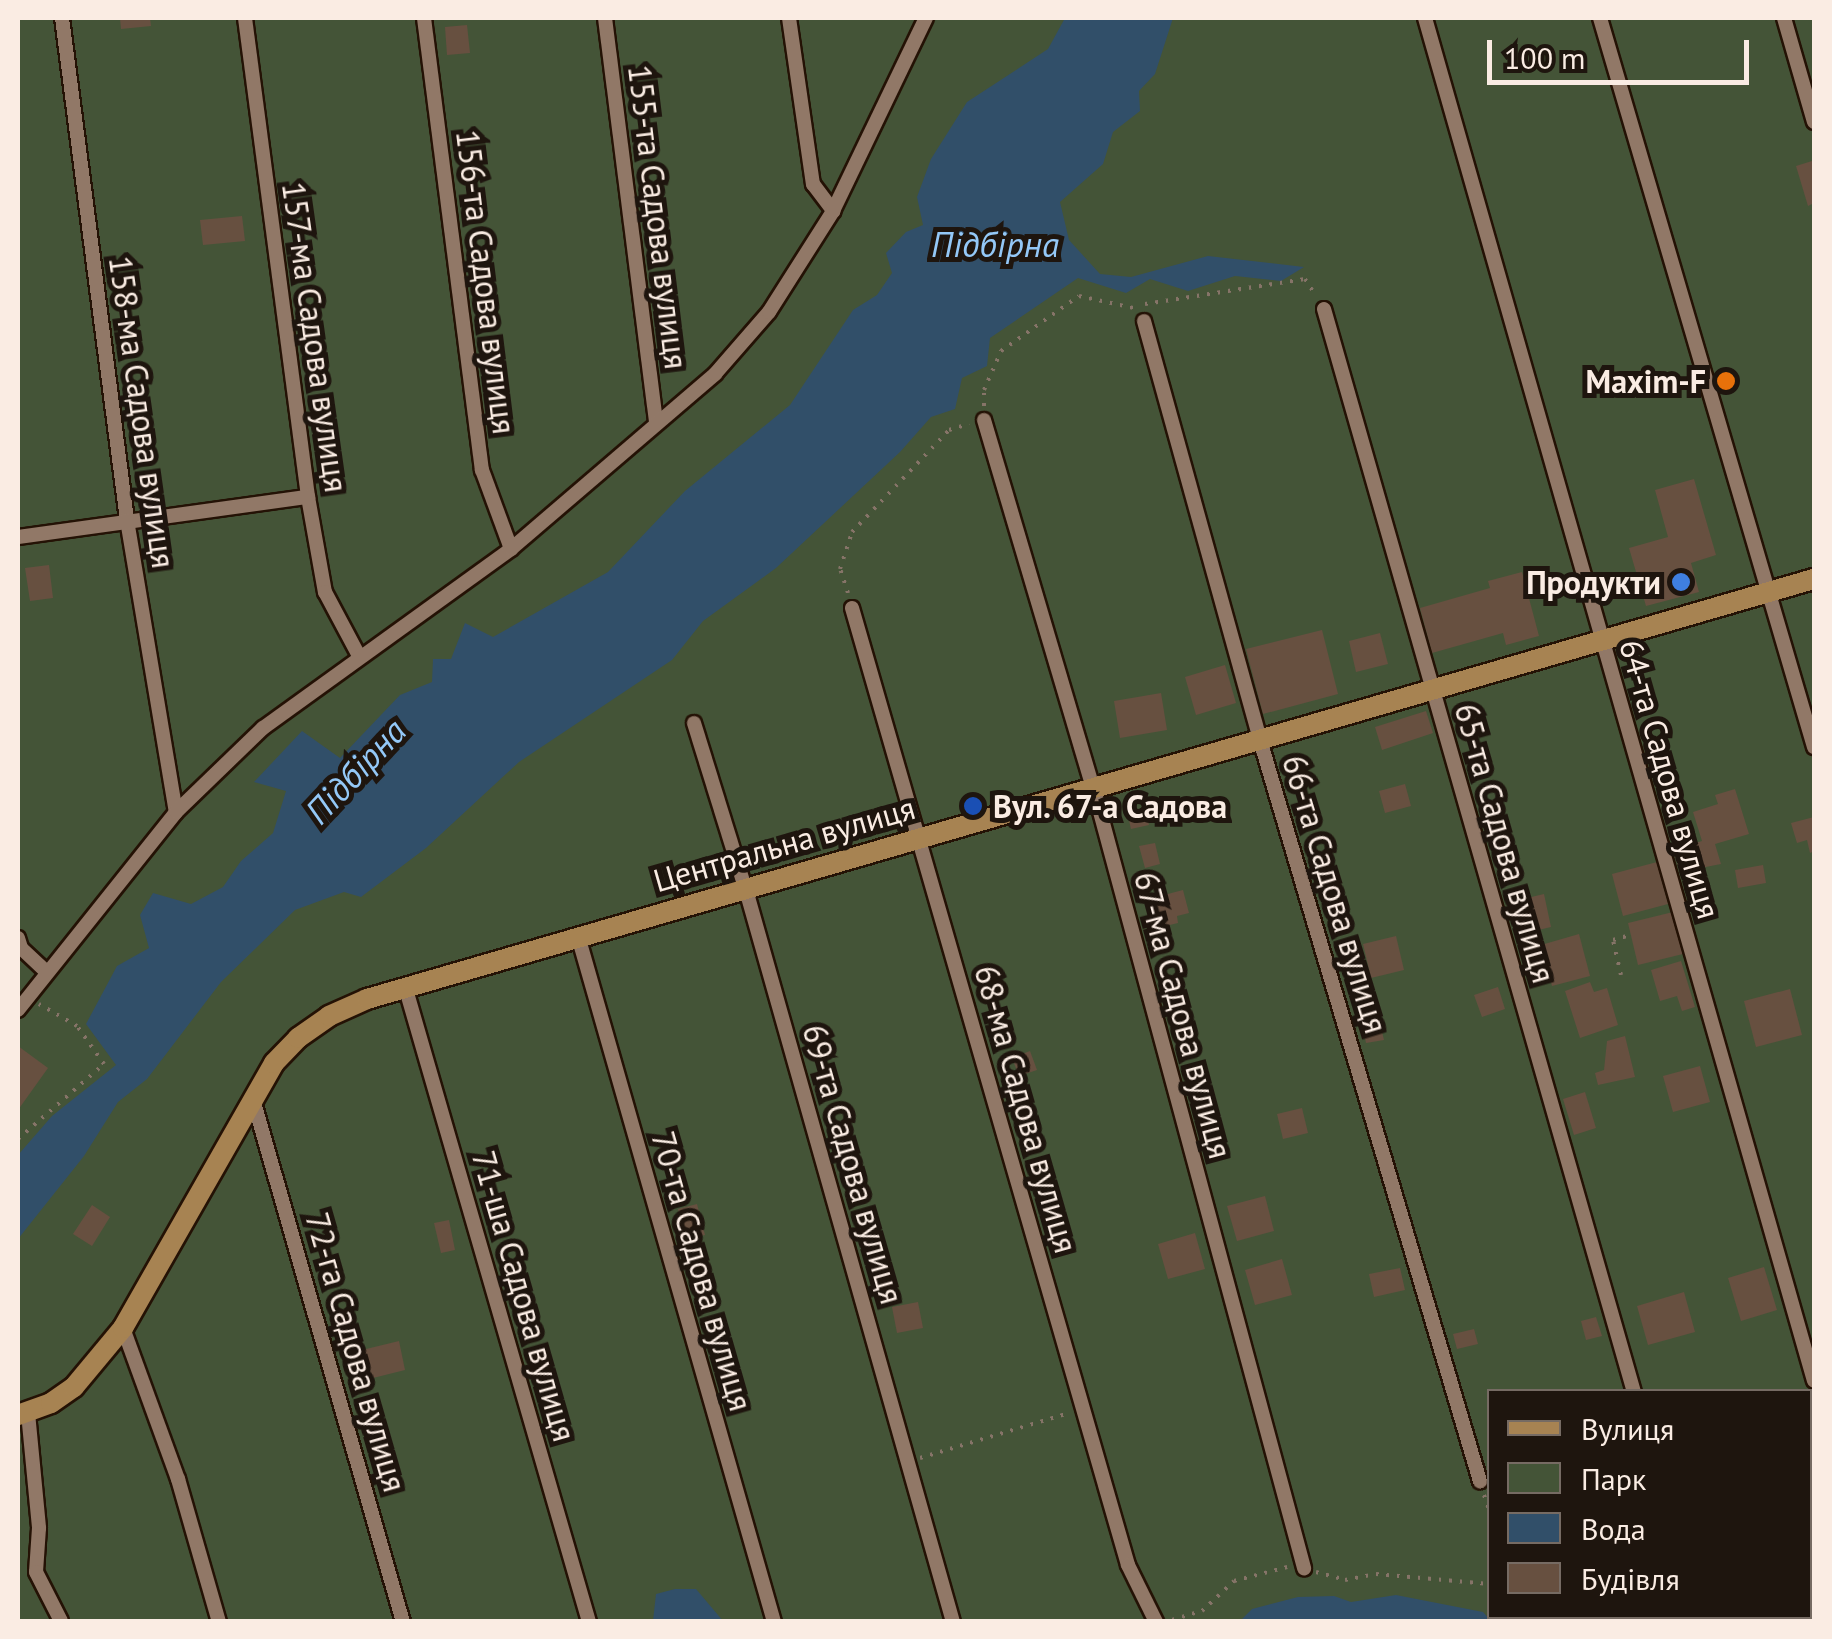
<!DOCTYPE html>
<meta charset="utf-8">
<style>
body{margin:0}
#map{position:relative;width:1832px;height:1639px;overflow:hidden;background:#3e2a1b;font-family:"PT Sans",sans-serif}
div>[style]{position:absolute}
[style*='--x']{left:calc(var(--x)*1px);top:calc(var(--y)*1px);width:calc(var(--w)*1px);rotate:calc(var(--a)*1deg)}
.green>*{inset:0;background:#445437}
.water>*{inset:0;background:#314f69}
.building>*{inset:0;background:#675040}
.path>*{height:4px;margin-top:-2px;transform-origin:0;background:repeating-linear-gradient(90deg,#867468 0 2.5px,transparent 0 10.5px)}
.roads{filter:drop-shadow(2px 0 #241205) drop-shadow(-2px 0 #241205) drop-shadow(0 2px #241205) drop-shadow(0 -2px #241205)}
.street>*{height:14px;margin:-7px;padding:0 7px;transform-origin:7px;border-radius:7px;background:#917867}
.secondary>*{height:20px;margin:-10px;padding:0 10px;transform-origin:10px;border-radius:10px;background:#a78352}
.dots>*{width:28px;height:28px;translate:-50% -50%;box-sizing:border-box;border:5px solid #1e150e;border-radius:50%}
span{translate:-50% -50%;white-space:nowrap;text-align:center;line-height:1.15;-webkit-text-stroke:10px #1e150e;paint-order:stroke}
.street-label{font-size:32px;color:#faece3}
.poi-label{font-size:32px;color:#faece3;font-weight:700}
.right{translate:-100% -50%;text-align:right}
.left{translate:0 -50%;text-align:left}
.water-label{font-size:35px;color:#94c8f7;font-style:italic}
.frame{position:absolute;inset:0;border:20px solid #faece3;pointer-events:none}
.legend{position:absolute;left:1487px;top:1389px;width:325px;height:230px;box-sizing:border-box;background:#1e150e;border:2px solid #766b63;margin:0;padding:12px 18px;list-style:none;font-size:30px;color:#faece3}
.legend li{display:flex;align-items:center;gap:20px;height:50px}
.legend b{width:50px;border:2px solid #766b63}
.scale{position:absolute;left:1487px;top:40px;width:262px;height:45px;box-sizing:border-box;border:5px solid #faece3;border-top:0;padding-left:12px;font-size:30px;line-height:35px;white-space:nowrap;color:#faece3;-webkit-text-stroke:8px #1e150e;paint-order:stroke}
</style>
<div id="map">
<div class="green">
<i style="clip-path:polygon(evenodd,18px 18px,1814px 18px,1814px 1621px,18px 1621px,18px 18px,1490px 1392px,1810px 1392px,1810px 1616px,1490px 1616px,1490px 1392px)"></i>
</div>
<div class="water">
<i style="clip-path:polygon(1065px 18px,1173px 18px,1155px 74px,1139px 91px,1140px 111px,1113px 132px,1103px 164px,1060px 202px,1069px 240px,1100px 274px,1131px 277px,1208px 256px,1304px 267px,1281px 281px,1235px 276px,1188px 291px,1150px 279px,1126px 293px,1078px 278px,990px 338px,987px 366px,962px 378px,955px 409px,931px 417px,900px 452px,776px 568px,703px 621px,672px 660px,519px 762px,426px 848px,361px 897px,344px 892px,295px 910px,221px 982px,147px 1079px,118px 1102px,84px 1156px,18px 1239px,18px 1155px,52px 1116px,116px 1065px,86px 1024px,117px 966px,149px 948px,140px 915px,153px 893px,191px 904px,223px 887px,241px 861px,273px 833px,286px 791px,254px 782px,302px 731px,340px 758px,400px 695px,432px 682px,433px 659px,451px 659px,465px 623px,493px 637px,608px 572px,685px 491px,790px 405px,853px 310px,877px 295px,892px 273px,886px 253px,906px 232px,923px 225px,917px 197px,931px 159px,967px 102px,1048px 49px)"></i>
<i style="clip-path:polygon(675px 1589px,696px 1589px,723px 1621px,653px 1621px,656px 1594px)"></i>
<i style="clip-path:polygon(1396px 1595px,1483px 1612px,1491px 1621px,1240px 1621px,1252px 1609px,1298px 1597px,1334px 1596px,1351px 1602px)"></i>
</div>
<div class="building">
<i style="clip-path:polygon(120px 18px,150px 18px,151px 26px,121px 29px)"></i>
<i style="clip-path:polygon(467px 25px,470px 53px,447px 55px,445px 27px)"></i>
<i style="clip-path:polygon(1812px 161px,1814px 203px,1808px 206px,1796px 166px)"></i>
<i style="clip-path:polygon(242px 216px,245px 241px,203px 245px,200px 220px)"></i>
<i style="clip-path:polygon(1694px 479px,1716px 555px,1691px 563px,1699px 592px,1646px 606px,1629px 548px,1668px 537px,1655px 490px)"></i>
<i style="clip-path:polygon(49px 565px,53px 598px,30px 601px,25px 568px)"></i>
<i style="clip-path:polygon(1522px 572px,1539px 636px,1506px 645px,1503px 633px,1432px 653px,1420px 608px,1490px 588px,1488px 581px)"></i>
<i style="clip-path:polygon(1322px 630px,1338px 694px,1263px 714px,1246px 649px)"></i>
<i style="clip-path:polygon(1380px 633px,1388px 664px,1356px 672px,1349px 641px)"></i>
<i style="clip-path:polygon(1225px 665px,1236px 703px,1196px 715px,1185px 677px)"></i>
<i style="clip-path:polygon(1161px 693px,1167px 730px,1120px 738px,1114px 701px)"></i>
<i style="clip-path:polygon(1426px 711px,1433px 733px,1382px 750px,1375px 727px)"></i>
<i style="clip-path:polygon(1405px 784px,1411px 806px,1385px 813px,1379px 791px)"></i>
<i style="clip-path:polygon(1735px 789px,1749px 834px,1715px 844px,1721px 864px,1680px 872px,1673px 850px,1702px 841px,1693px 812px,1718px 804px,1715px 795px)"></i>
<i style="clip-path:polygon(1145px 808px,1149px 825px,1131px 829px,1127px 812px)"></i>
<i style="clip-path:polygon(1814px 817px,1814px 851px,1810px 853px,1807px 840px,1797px 843px,1791px 823px)"></i>
<i style="clip-path:polygon(1155px 843px,1160px 864px,1145px 868px,1139px 846px)"></i>
<i style="clip-path:polygon(1657px 862px,1668px 904px,1623px 916px,1612px 874px)"></i>
<i style="clip-path:polygon(1763px 865px,1766px 883px,1738px 888px,1735px 870px)"></i>
<i style="clip-path:polygon(1183px 890px,1189px 913px,1177px 916px,1178px 923px,1153px 929px,1145px 900px)"></i>
<i style="clip-path:polygon(1544px 894px,1551px 927px,1526px 933px,1519px 900px)"></i>
<i style="clip-path:polygon(1673px 912px,1683px 954px,1638px 965px,1628px 923px)"></i>
<i style="clip-path:polygon(1579px 934px,1590px 976px,1552px 986px,1541px 945px)"></i>
<i style="clip-path:polygon(1396px 936px,1404px 970px,1371px 978px,1363px 944px)"></i>
<i style="clip-path:polygon(1681px 961px,1695px 1007px,1682px 1011px,1677px 996px,1660px 1001px,1651px 970px)"></i>
<i style="clip-path:polygon(1590px 982px,1594px 992px,1607px 988px,1618px 1025px,1580px 1038px,1565px 991px)"></i>
<i style="clip-path:polygon(1498px 987px,1505px 1009px,1482px 1017px,1474px 995px)"></i>
<i style="clip-path:polygon(1790px 989px,1802px 1035px,1756px 1047px,1744px 1001px)"></i>
<i style="clip-path:polygon(1378px 1016px,1384px 1040px,1366px 1043px,1361px 1020px)"></i>
<i style="clip-path:polygon(1625px 1036px,1635px 1077px,1598px 1085px,1595px 1073px,1604px 1070px,1607px 1041px)"></i>
<i style="clip-path:polygon(18px 1046px,48px 1068px,18px 1110px)"></i>
<i style="clip-path:polygon(1030px 1051px,1037px 1070px,1019px 1076px,1012px 1058px)"></i>
<i style="clip-path:polygon(1700px 1066px,1710px 1102px,1673px 1112px,1663px 1076px)"></i>
<i style="clip-path:polygon(1585px 1092px,1596px 1128px,1574px 1135px,1563px 1099px)"></i>
<i style="clip-path:polygon(1302px 1108px,1308px 1133px,1283px 1139px,1277px 1114px)"></i>
<i style="clip-path:polygon(1265px 1196px,1274px 1231px,1237px 1241px,1227px 1206px)"></i>
<i style="clip-path:polygon(697px 1204px,705px 1235px,685px 1240px,678px 1209px)"></i>
<i style="clip-path:polygon(92px 1205px,110px 1217px,92px 1246px,73px 1234px)"></i>
<i style="clip-path:polygon(449px 1220px,455px 1250px,441px 1253px,434px 1223px)"></i>
<i style="clip-path:polygon(1195px 1233px,1205px 1269px,1168px 1279px,1158px 1244px)"></i>
<i style="clip-path:polygon(1282px 1259px,1292px 1295px,1255px 1305px,1245px 1270px)"></i>
<i style="clip-path:polygon(1764px 1267px,1777px 1310px,1741px 1321px,1728px 1278px)"></i>
<i style="clip-path:polygon(1400px 1268px,1405px 1290px,1374px 1297px,1369px 1274px)"></i>
<i style="clip-path:polygon(1684px 1292px,1695px 1332px,1648px 1345px,1637px 1306px)"></i>
<i style="clip-path:polygon(918px 1302px,923px 1328px,897px 1333px,892px 1307px)"></i>
<i style="clip-path:polygon(1596px 1317px,1602px 1336px,1586px 1340px,1581px 1321px)"></i>
<i style="clip-path:polygon(1474px 1329px,1478px 1344px,1457px 1349px,1453px 1334px)"></i>
<i style="clip-path:polygon(399px 1341px,405px 1370px,369px 1379px,362px 1350px)"></i>
</div>
<div class="path">
<i style="--x:1145;--y:304;--w:162;--a:-8.9"></i>
<i style="--x:1305;--y:279;--w:20;--a:57"></i>
<i style="--x:984;--y:406;--w:16;--a:-90"></i>
<i style="--x:984;--y:390;--w:43;--a:-66.4"></i>
<i style="--x:1001;--y:351;--w:95;--a:-35.2"></i>
<i style="--x:1079;--y:296;--w:60;--a:12.4"></i>
<i style="--x:848;--y:593;--w:25;--a:-108"></i>
<i style="--x:840;--y:569;--w:39;--a:-72"></i>
<i style="--x:852;--y:532;--w:141;--a:-46.4"></i>
<i style="--x:949;--y:430;--w:21;--a:-17"></i>
<i style="--x:1621;--y:975;--w:36;--a:-103"></i>
<i style="--x:1613;--y:940;--w:19;--a:-16"></i>
<i style="--x:18;--y:1139;--w:114;--a:-41.1"></i>
<i style="--x:104;--y:1064;--w:47;--a:-125.4"></i>
<i style="--x:77;--y:1026;--w:44;--a:-149.9"></i>
<i style="--x:920;--y:1458;--w:156;--a:-16.8"></i>
<i style="--x:1484;--y:1495;--w:18;--a:71"></i>
<i style="--x:1316;--y:1572;--w:30;--a:15"></i>
<i style="--x:1345;--y:1580;--w:32;--a:-11"></i>
<i style="--x:1376;--y:1574;--w:114;--a:5"></i>
<i style="--x:1622;--y:1616;--w:12;--a:31"></i>
<i style="--x:1172;--y:1620;--w:31;--a:-17"></i>
<i style="--x:1202;--y:1611;--w:44;--a:-43.2"></i>
<i style="--x:1234;--y:1581;--w:55;--a:-14.8"></i>
</div>
<div class="roads">
<div class="street">
<i style="--x:62;--y:18;--w:506;--a:82.62"></i>
<i style="--x:127;--y:520;--w:296;--a:80.5"></i>
<i style="--x:245;--y:18;--w:483;--a:82.5"></i>
<i style="--x:308;--y:497;--w:97;--a:79.9"></i>
<i style="--x:325;--y:592;--w:72;--a:62"></i>
<i style="--x:424;--y:18;--w:456;--a:82.7"></i>
<i style="--x:482;--y:470;--w:84;--a:69.8"></i>
<i style="--x:605;--y:18;--w:408;--a:82.8"></i>
<i style="--x:789;--y:18;--w:168;--a:81.8"></i>
<i style="--x:813;--y:184;--w:34;--a:53"></i>
<i style="--x:1425;--y:18;--w:1417;--a:74.07"></i>
<i style="--x:1600;--y:18;--w:760;--a:73.64"></i>
<i style="--x:1784;--y:18;--w:108;--a:73.9"></i>
<i style="--x:1324;--y:309;--w:1126;--a:74.03"></i>
<i style="--x:1144;--y:321;--w:445;--a:74.5"></i>
<i style="--x:1263;--y:750;--w:763;--a:73.47"></i>
<i style="--x:984;--y:420;--w:393;--a:73.5"></i>
<i style="--x:1096;--y:797;--w:799;--a:74.9"></i>
<i style="--x:18;--y:537;--w:293;--a:-7.9"></i>
<i style="--x:852;--y:608;--w:996;--a:73.91"></i>
<i style="--x:1128;--y:1565;--w:64;--a:63.8"></i>
<i style="--x:694;--y:723;--w:182;--a:72.8"></i>
<i style="--x:748;--y:897;--w:753;--a:74.21"></i>
<i style="--x:578;--y:936;--w:713;--a:74.05"></i>
<i style="--x:18;--y:938;--w:10;--a:73"></i>
<i style="--x:21;--y:948;--w:33;--a:43"></i>
<i style="--x:405;--y:986;--w:662;--a:73.86"></i>
<i style="--x:18;--y:1010;--w:253;--a:-51.4"></i>
<i style="--x:176;--y:812;--w:121;--a:-44"></i>
<i style="--x:263;--y:728;--w:306;--a:-35.8"></i>
<i style="--x:511;--y:549;--w:269;--a:-40.6"></i>
<i style="--x:715;--y:374;--w:82;--a:-48.9"></i>
<i style="--x:769;--y:312;--w:120;--a:-57.6"></i>
<i style="--x:833;--y:211;--w:214;--a:-64.3"></i>
<i style="--x:253;--y:1099;--w:544;--a:74"></i>
<i style="--x:123;--y:1328;--w:161;--a:70"></i>
<i style="--x:178;--y:1479;--w:149;--a:74"></i>
<i style="--x:28;--y:1413;--w:116;--a:84.5"></i>
<i style="--x:39;--y:1528;--w:44;--a:93.9"></i>
<i style="--x:36;--y:1572;--w:55;--a:63"></i>
<i style="--x:1676;--y:1622;--w:6;--a:-81"></i>
</div>
<div class="secondary">
<i style="--x:18;--y:1415;--w:35;--a:-20"></i>
<i style="--x:51;--y:1403;--w:28;--a:-35"></i>
<i style="--x:74;--y:1387;--w:77;--a:-50.3"></i>
<i style="--x:123;--y:1328;--w:305;--a:-60.3"></i>
<i style="--x:274;--y:1063;--w:35;--a:-46"></i>
<i style="--x:298;--y:1038;--w:38;--a:-35"></i>
<i style="--x:329;--y:1016;--w:42;--a:-24.1"></i>
<i style="--x:367;--y:999;--w:1507;--a:-16.19"></i>
</div>
</div>
<div class="dots">
<i style="left:1726px;top:381px;background:#e8710a"></i>
<i style="left:1681px;top:582px;background:#3f7fe0"></i>
<i style="left:973px;top:806px;background:#1a4fb4"></i>
</div>
<div class="street-label">
<span style="left:658px;top:217px;rotate:83deg">155-та Садова вулиця</span>
<span style="left:486px;top:282px;rotate:83deg">156-та Садова вулиця</span>
<span style="left:315px;top:337px;rotate:82deg">157-ма Садова вулиця</span>
<span style="left:142px;top:412px;rotate:82deg">158-ма Садова вулиця</span>
<span style="left:1670px;top:779px;rotate:74deg">64-та Садова вулиця</span>
<span style="left:1505px;top:843px;rotate:74deg">65-та Садова вулиця</span>
<span style="left:784px;top:844px;rotate:-16deg">Центральна вулиця</span>
<span style="left:1335px;top:894px;rotate:73deg">66-та Садова вулиця</span>
<span style="left:1183px;top:1015px;rotate:75deg">67-ма Садова вулиця</span>
<span style="left:1026px;top:1109px;rotate:74deg">68-ма Садова вулиця</span>
<span style="left:853px;top:1164px;rotate:74deg">69-та Садова вулиця</span>
<span style="left:702px;top:1271px;rotate:74deg">70-та Садова вулиця</span>
<span style="left:524px;top:1296px;rotate:74deg">71-ша Садова вулиця</span>
<span style="left:356px;top:1352px;rotate:74deg">72-га Садова вулиця</span>
</div>
<div class="poi-label">
<span class="right" style="left:1706px;top:381px">Maxim-F</span>
<span class="right" style="left:1661px;top:582px">Продукти</span>
<span class="left" style="left:993px;top:806px">Вул. 67-а Садова</span>
</div>
<div class="water-label">
<span style="left:995px;top:244px">Підбірна</span>
<span style="left:355px;top:771px;rotate:-47deg">Підбірна</span>
</div>
<div class="frame"></div>
<ul class="legend">
<li><b style="height:12px;background:#a78352"></b>Вулиця</li>
<li><b style="height:28px;background:#445437"></b>Парк</li>
<li><b style="height:28px;background:#314f69"></b>Вода</li>
<li><b style="height:28px;background:#675040"></b>Будівля</li>
</ul>
<div class="scale">100 m</div>
</div>
